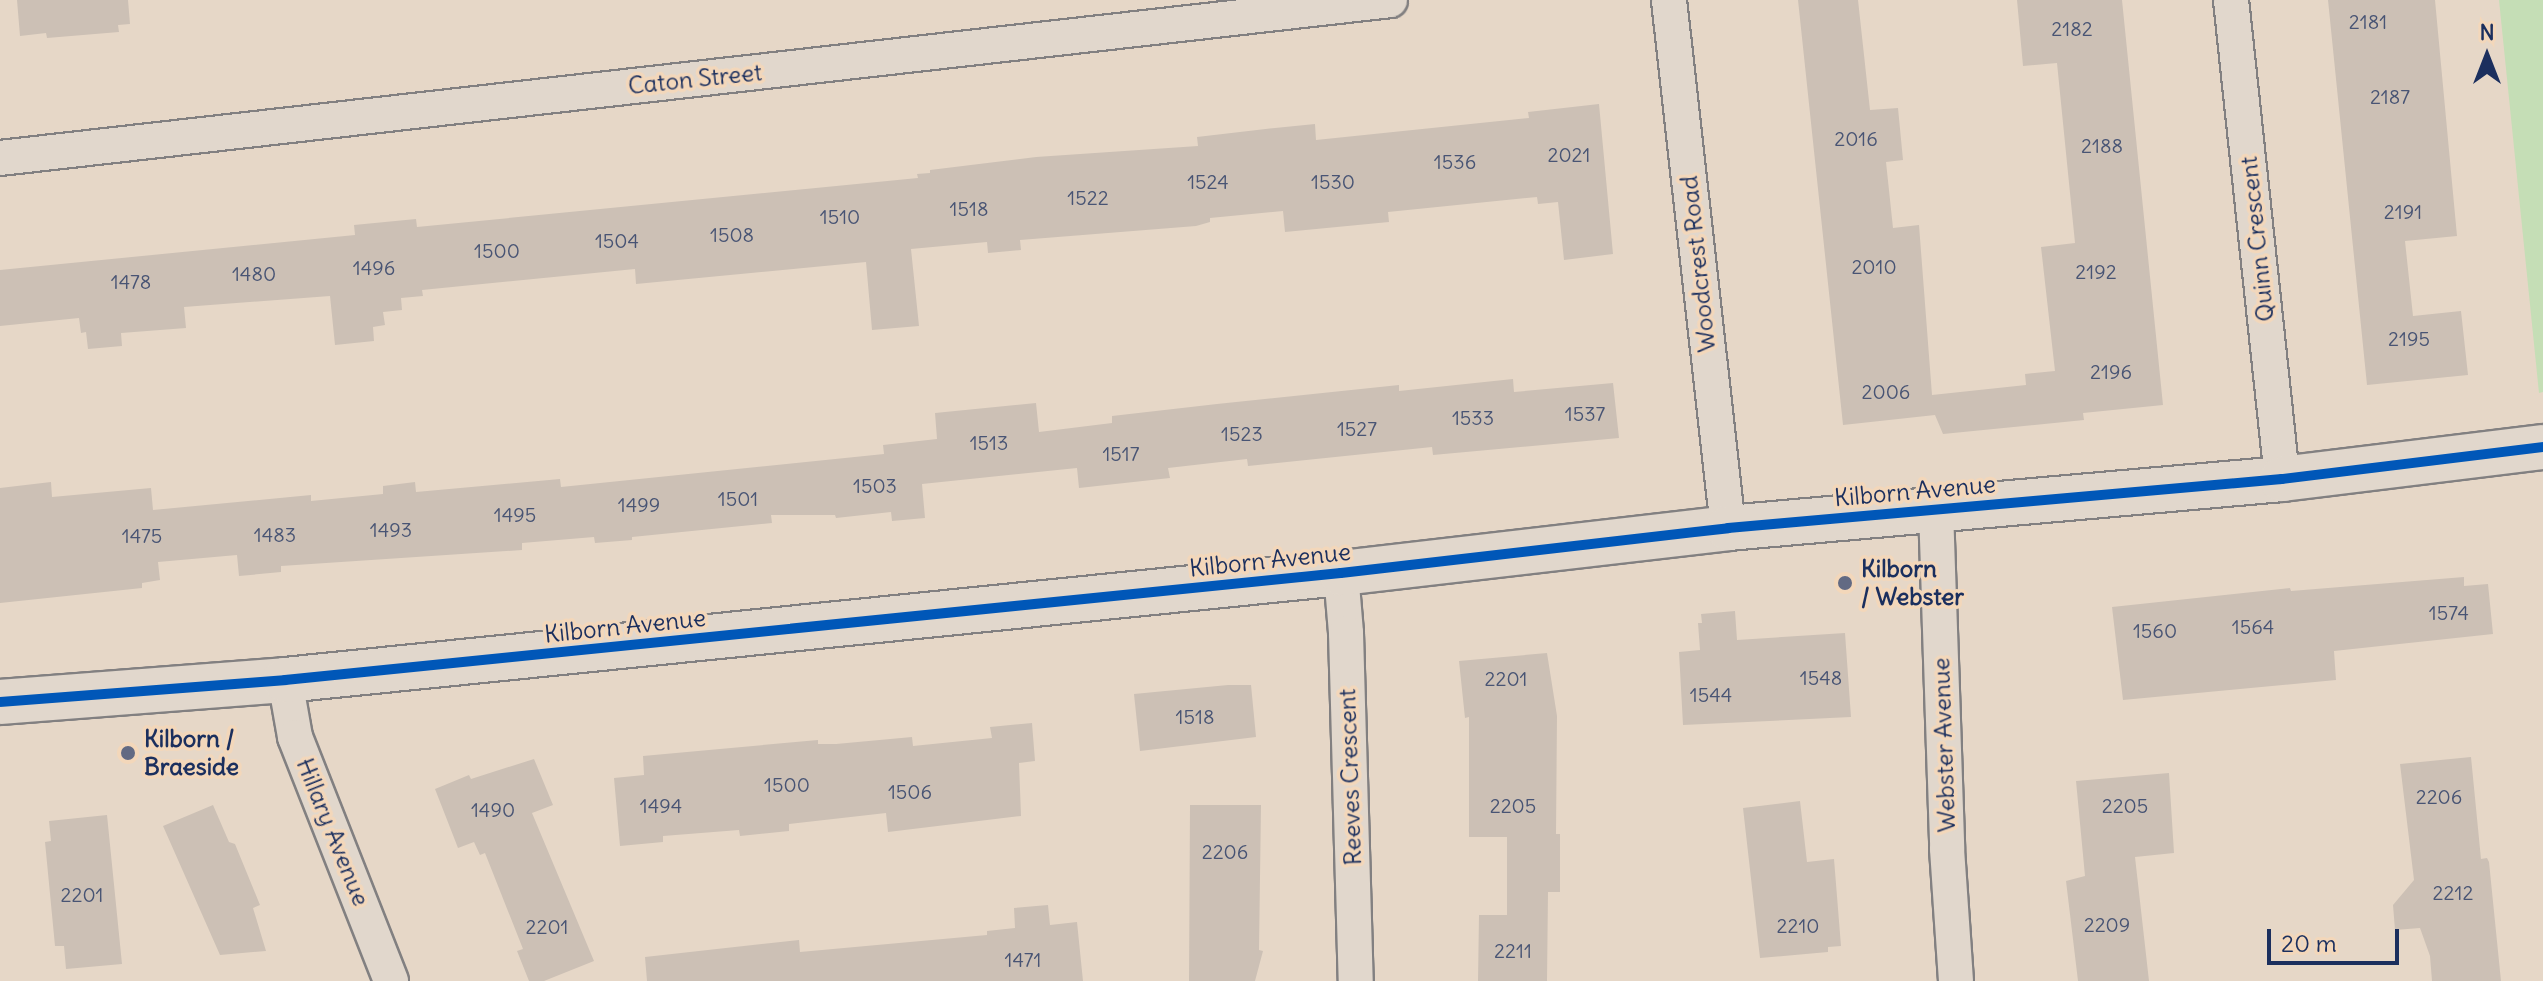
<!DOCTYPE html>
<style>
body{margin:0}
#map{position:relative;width:2543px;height:981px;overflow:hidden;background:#e6d7c7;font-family:Delius,sans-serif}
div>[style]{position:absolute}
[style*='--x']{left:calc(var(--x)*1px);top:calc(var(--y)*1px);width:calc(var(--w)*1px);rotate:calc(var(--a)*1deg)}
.green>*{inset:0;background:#c5deb6}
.building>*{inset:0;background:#ccc0b5}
.roads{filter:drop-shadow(2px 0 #828081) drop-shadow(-2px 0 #828081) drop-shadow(0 2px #828081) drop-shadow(0 -2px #828081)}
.street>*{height:34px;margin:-17px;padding:0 17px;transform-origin:17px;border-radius:17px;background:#e1d7cc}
.secondary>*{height:44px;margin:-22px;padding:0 22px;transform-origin:22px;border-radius:22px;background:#e1d7cc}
.cycleway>*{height:10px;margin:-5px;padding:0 5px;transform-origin:5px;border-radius:5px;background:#0057b8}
.dots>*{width:22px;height:22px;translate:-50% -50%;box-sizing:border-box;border:4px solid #f3d7ba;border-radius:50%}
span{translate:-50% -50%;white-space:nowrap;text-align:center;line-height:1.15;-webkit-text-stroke:7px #f3d7ba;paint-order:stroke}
.number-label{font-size:20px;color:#485474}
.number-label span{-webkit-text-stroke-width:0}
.street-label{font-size:24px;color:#1b2f5e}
.poi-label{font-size:24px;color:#1b2f5e;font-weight:700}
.left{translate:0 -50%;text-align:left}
.north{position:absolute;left:2447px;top:16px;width:80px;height:80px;-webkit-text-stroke:6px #f3d7ba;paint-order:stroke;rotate:0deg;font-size:22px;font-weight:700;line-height:32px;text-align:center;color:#1b2f5e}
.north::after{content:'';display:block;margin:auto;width:28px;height:36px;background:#1b2f5e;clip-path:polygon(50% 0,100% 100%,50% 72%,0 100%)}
.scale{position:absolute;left:2267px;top:929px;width:132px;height:36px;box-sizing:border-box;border:4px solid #1b2f5e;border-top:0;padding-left:10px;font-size:24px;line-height:28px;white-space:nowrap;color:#1b2f5e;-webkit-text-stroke:6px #f3d7ba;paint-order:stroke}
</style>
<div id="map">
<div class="green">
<i style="clip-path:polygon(2499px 0,2543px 0,2543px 392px,2539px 393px)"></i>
</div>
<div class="building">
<i style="clip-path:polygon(17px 0,128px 0,130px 24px,118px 25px,119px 32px,47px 38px,46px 33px,20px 36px)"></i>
<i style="clip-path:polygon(1798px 0,1858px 0,1870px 110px,1898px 108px,1903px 160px,1886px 162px,1893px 228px,1919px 225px,1932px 395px,2026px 385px,2025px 374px,2055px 371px,2041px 247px,2075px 243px,2057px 63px,2023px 66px,2017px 0,2122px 0,2163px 405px,2083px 413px,2084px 420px,1943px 434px,1935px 415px,1843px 425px)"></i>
<i style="clip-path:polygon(2328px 0,2435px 0,2457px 236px,2405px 241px,2413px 316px,2461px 311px,2468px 375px,2367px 385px)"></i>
<i style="clip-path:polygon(1599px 104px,1613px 254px,1564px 260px,1558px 202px,1538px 204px,1537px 197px,1388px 212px,1389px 222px,1285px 232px,1283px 211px,1210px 218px,1210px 222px,1196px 226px,1020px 240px,1021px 250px,988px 253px,987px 242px,911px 249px,919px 326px,872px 330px,866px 262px,636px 284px,635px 269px,422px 290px,423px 296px,401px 298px,402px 310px,383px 312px,385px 325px,373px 327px,374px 341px,335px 345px,330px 296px,184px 307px,186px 328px,121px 333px,122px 346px,88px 349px,86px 332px,81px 333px,79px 318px,0 326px,0 270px,355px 235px,354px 225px,416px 219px,417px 227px,918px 178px,917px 174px,930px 173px,930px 170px,1036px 157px,1198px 146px,1197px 137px,1275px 128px,1315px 124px,1316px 140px,1529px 118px,1528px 112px)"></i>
<i style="clip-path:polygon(1513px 379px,1514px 392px,1613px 383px,1619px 438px,1433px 455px,1432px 447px,1248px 466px,1247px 459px,1168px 468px,1170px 478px,1079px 488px,1077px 468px,922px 484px,925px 518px,892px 521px,891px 512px,836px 518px,835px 515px,771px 515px,772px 523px,632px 537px,632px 540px,595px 543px,594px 537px,522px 543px,522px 550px,281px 566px,281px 572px,239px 576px,237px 555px,158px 562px,160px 580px,142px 583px,142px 588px,0 603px,0 488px,51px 482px,52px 497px,151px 488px,153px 510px,311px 495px,311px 501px,383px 494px,383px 486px,415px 482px,416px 492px,560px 479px,561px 487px,884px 454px,883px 445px,937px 439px,935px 413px,1036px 403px,1039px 432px,1112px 423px,1112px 416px,1217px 404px,1399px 385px,1399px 391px)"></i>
<i style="clip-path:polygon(2464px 577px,2464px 586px,2488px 584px,2493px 634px,2334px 651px,2336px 680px,2123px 700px,2112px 607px,2290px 588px,2291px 591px)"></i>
<i style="clip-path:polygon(1735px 611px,1737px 640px,1845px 633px,1851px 717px,1683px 725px,1679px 652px,1700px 650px,1698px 623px,1702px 623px,1701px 614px)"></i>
<i style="clip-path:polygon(1547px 653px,1557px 716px,1556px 834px,1560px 834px,1560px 892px,1548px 892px,1547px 981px,1478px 981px,1479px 915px,1507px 915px,1507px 837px,1469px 837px,1469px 717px,1465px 718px,1459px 661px)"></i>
<i style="clip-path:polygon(1228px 685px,1251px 685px,1256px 737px,1140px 751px,1134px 694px)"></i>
<i style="clip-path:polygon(1032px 723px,1035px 761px,1019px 763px,1021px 816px,888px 832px,886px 813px,789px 824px,789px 831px,740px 836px,739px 830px,663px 836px,663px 842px,620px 846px,614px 778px,644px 775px,643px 756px,818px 740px,818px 744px,836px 744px,912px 737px,913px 746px,992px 738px,990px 727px)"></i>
<i style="clip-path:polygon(2471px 757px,2481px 859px,2487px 858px,2489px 862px,2501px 981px,2432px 981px,2430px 956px,2420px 928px,2395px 930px,2393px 905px,2414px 880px,2400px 764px)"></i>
<i style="clip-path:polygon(534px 759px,553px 805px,532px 813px,594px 961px,544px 981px,529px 981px,517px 951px,523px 949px,485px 853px,480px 855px,474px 842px,458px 848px,435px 789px,469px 775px,471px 779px)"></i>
<i style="clip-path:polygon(2169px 773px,2174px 853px,2135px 857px,2149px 981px,2078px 981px,2066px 881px,2085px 876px,2076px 781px)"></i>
<i style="clip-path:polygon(1800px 801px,1807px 862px,1834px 859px,1841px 946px,1828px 947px,1828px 952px,1760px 958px,1743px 808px)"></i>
<i style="clip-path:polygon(213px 805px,229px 842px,235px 844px,260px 905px,253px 908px,266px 951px,220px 955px,163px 826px)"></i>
<i style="clip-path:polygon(1190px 805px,1261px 805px,1259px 950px,1263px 951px,1255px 981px,1189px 981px)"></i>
<i style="clip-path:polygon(107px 815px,122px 964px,66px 969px,64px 946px,55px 946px,45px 842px,51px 841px,49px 821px)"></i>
<i style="clip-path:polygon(1048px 905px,1050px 925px,1077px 922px,1083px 981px,647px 981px,645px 957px,799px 940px,800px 952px,987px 935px,987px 931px,1015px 928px,1014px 908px)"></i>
</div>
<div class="roads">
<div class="street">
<i style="--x:1669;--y:0;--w:531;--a:83.62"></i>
<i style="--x:2231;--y:0;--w:482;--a:83.9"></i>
<i style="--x:0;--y:158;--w:1399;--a:-6.48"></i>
<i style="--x:1936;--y:509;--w:340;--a:88.1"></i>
<i style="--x:1947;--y:849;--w:132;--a:86.1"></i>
<i style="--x:1341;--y:573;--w:60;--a:85.2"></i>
<i style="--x:1346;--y:633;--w:348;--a:88.4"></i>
<i style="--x:285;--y:680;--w:58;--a:80"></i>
<i style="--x:295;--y:737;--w:262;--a:68.5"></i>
</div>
<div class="secondary">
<i style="--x:0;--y:702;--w:286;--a:-4.4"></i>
<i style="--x:285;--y:680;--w:1061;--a:-5.79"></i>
<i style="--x:1341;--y:573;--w:390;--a:-6.6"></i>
<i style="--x:1728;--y:528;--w:556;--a:-5.05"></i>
<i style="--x:2282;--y:479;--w:263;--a:-7"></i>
</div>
</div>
<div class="cycleway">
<i style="--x:0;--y:702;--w:286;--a:-4.4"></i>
<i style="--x:285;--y:680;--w:1061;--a:-5.79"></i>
<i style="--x:1341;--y:573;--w:390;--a:-6.6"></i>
<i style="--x:1728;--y:528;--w:556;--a:-5.05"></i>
<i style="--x:2282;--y:479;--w:263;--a:-7"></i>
</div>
<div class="dots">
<i style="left:1845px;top:583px;background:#626a83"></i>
<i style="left:128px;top:753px;background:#626a83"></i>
</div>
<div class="number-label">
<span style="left:2368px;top:21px">2181</span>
<span style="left:2072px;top:28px">2182</span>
<span style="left:2390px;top:96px">2187</span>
<span style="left:1856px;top:138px">2016</span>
<span style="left:2102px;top:145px">2188</span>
<span style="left:1569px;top:154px">2021</span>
<span style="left:1455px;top:161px">1536</span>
<span style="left:1208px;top:181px">1524</span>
<span style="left:1333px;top:181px">1530</span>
<span style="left:1088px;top:197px">1522</span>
<span style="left:969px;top:208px">1518</span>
<span style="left:2403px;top:211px">2191</span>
<span style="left:840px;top:216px">1510</span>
<span style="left:732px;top:234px">1508</span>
<span style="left:617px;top:240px">1504</span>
<span style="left:497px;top:250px">1500</span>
<span style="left:1874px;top:266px">2010</span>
<span style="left:374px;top:267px">1496</span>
<span style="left:2096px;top:271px">2192</span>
<span style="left:254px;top:273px">1480</span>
<span style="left:131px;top:281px">1478</span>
<span style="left:2409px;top:338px">2195</span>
<span style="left:2111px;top:371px">2196</span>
<span style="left:1886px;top:391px">2006</span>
<span style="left:1585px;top:413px">1537</span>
<span style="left:1473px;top:417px">1533</span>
<span style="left:1357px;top:428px">1527</span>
<span style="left:1242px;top:433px">1523</span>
<span style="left:989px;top:442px">1513</span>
<span style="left:1121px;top:453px">1517</span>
<span style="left:875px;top:485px">1503</span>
<span style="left:738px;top:498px">1501</span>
<span style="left:639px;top:504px">1499</span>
<span style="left:515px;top:514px">1495</span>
<span style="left:391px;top:529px">1493</span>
<span style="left:275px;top:534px">1483</span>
<span style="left:142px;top:535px">1475</span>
<span style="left:2449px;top:612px">1574</span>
<span style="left:2253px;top:626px">1564</span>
<span style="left:2155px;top:630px">1560</span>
<span style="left:1821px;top:677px">1548</span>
<span style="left:1506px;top:678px">2201</span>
<span style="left:1711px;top:694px">1544</span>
<span style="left:1195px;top:716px">1518</span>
<span style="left:787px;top:784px">1500</span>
<span style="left:910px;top:791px">1506</span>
<span style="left:2439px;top:796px">2206</span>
<span style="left:661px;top:805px">1494</span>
<span style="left:1513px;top:805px">2205</span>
<span style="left:2125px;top:805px">2205</span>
<span style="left:493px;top:809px">1490</span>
<span style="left:1225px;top:851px">2206</span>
<span style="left:2453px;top:892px">2212</span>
<span style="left:82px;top:894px">2201</span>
<span style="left:2107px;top:924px">2209</span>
<span style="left:1798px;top:925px">2210</span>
<span style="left:547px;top:926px">2201</span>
<span style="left:1513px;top:950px">2211</span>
<span style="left:1023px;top:959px">1471</span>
</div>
<div class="street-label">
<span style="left:695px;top:79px;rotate:-6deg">Caton Street</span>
<span style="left:2257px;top:239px;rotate:-96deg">Quinn Crescent</span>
<span style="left:1698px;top:264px;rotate:-96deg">Woodcrest Road</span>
<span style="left:1915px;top:491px;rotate:-5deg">Kilborn Avenue</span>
<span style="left:1270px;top:560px;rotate:-6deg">Kilborn Avenue</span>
<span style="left:625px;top:626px;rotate:-6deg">Kilborn Avenue</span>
<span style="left:1944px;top:745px;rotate:-92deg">Webster Avenue</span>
<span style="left:1350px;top:777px;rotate:-92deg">Reeves Crescent</span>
<span style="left:333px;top:832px;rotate:68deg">Hillary Avenue</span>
</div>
<div class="poi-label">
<span class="left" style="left:1861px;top:583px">Kilborn<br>/ Webster</span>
<span class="left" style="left:144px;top:753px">Kilborn /<br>Braeside</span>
</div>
<div class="north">N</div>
<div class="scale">20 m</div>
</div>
